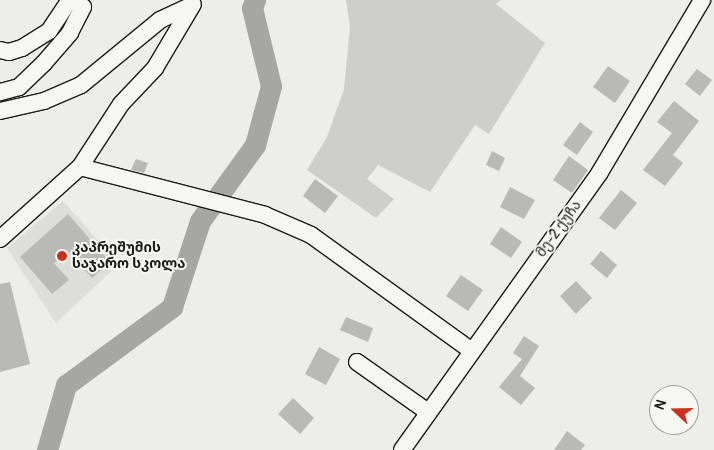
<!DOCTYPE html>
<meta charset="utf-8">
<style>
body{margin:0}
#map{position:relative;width:714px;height:450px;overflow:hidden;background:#edede9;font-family:Pangolin,"Noto Sans Georgian",sans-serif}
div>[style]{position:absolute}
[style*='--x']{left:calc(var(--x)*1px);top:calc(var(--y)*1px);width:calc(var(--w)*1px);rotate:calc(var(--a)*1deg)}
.built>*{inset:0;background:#ddddda}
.green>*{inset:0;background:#cececb}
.river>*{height:21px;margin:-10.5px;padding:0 10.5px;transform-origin:10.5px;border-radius:10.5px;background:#a6a6a3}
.building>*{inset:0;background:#b9b9b6}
.roads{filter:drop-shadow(1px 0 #1c1c1c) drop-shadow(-1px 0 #1c1c1c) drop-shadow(0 1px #1c1c1c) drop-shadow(0 -1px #1c1c1c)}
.minor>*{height:16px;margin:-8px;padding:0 8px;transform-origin:8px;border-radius:8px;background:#f6f6f2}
.dots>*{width:14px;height:14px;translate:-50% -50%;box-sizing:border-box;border:2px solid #f6f6f2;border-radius:50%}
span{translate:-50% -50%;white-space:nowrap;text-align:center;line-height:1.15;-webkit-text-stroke:4px #f6f6f2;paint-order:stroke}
.street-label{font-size:14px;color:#1c1c1c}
.poi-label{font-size:14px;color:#1c1c1c;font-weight:700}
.left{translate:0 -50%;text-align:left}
.north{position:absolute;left:649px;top:385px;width:50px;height:50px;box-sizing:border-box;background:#f6f6f2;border:1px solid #9f9f9c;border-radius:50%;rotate:291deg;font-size:14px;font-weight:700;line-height:20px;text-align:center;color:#1c1c1c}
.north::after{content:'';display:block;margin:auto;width:18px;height:22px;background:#c8321e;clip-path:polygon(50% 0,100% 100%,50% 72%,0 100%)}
</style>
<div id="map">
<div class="built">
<i style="clip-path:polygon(63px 201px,119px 264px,56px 323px,7px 248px)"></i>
</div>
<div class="green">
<i style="clip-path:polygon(346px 0,501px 0,496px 4px,545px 43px,489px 134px,475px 125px,430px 192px,378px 165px,367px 179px,394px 199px,376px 218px,307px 170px,327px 137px,344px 89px,350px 27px)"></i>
</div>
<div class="river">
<i style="--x:47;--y:450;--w:68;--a:-73.7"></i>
<i style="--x:66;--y:385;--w:132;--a:-36.3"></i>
<i style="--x:172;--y:307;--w:90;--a:-72"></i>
<i style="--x:200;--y:221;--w:94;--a:-54.1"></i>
<i style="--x:255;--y:145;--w:61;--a:-74.8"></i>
<i style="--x:271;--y:86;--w:80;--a:-103.7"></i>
<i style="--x:252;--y:8;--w:9;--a:-69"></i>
</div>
<div class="building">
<i style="clip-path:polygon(608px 66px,630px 81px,615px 103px,593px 87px)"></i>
<i style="clip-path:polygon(697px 69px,712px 80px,700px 96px,685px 84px)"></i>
<i style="clip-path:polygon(674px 101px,699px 121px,673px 155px,683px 163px,665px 186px,643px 170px,672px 133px,657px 122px)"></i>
<i style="clip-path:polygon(580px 122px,593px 132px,577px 155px,563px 145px)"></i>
<i style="clip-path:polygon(492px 151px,505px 158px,499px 171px,486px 165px)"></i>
<i style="clip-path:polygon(569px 156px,588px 170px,572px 193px,553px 180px)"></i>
<i style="clip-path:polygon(136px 159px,148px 163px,144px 173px,131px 170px)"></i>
<i style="clip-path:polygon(315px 179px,338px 196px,325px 213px,303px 196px)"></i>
<i style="clip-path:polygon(510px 187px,535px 200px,524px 219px,500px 207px)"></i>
<i style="clip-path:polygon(621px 190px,637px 203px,615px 230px,599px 218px)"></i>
<i style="clip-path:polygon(68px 214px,110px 262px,92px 278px,68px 251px,54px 263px,69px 280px,52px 294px,20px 257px)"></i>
<i style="clip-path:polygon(501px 227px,522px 242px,511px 258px,490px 244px)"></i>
<i style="clip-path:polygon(601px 251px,617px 265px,607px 278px,590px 264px)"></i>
<i style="clip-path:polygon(461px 275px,483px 290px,468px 311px,446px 296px)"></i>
<i style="clip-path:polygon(576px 281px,592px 298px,576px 314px,560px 296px)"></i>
<i style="clip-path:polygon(10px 282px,30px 364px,0 372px,0 284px)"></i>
<i style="clip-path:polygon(346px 317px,373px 328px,368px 342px,340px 330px)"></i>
<i style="clip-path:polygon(524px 336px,539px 346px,520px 376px,535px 388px,521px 405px,499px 387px,522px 359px,513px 353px)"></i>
<i style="clip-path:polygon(319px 347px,340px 359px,326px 385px,305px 374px)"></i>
<i style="clip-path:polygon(293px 398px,314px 418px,300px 434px,278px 414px)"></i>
<i style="clip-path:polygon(567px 431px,585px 445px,581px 450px,554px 450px)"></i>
</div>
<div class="roads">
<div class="minor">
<i style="--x:0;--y:50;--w:9;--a:13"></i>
<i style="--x:9;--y:52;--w:14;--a:-17"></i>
<i style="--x:22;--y:48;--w:32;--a:-32"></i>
<i style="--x:49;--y:31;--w:34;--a:-56"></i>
<i style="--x:68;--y:3;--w:7;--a:-16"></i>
<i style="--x:75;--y:1;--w:10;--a:37"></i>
<i style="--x:83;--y:7;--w:29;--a:117"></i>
<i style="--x:70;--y:33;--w:40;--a:131"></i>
<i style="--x:44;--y:63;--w:35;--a:136"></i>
<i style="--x:19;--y:87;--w:20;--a:165"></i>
<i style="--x:0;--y:111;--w:45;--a:-12.8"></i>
<i style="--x:44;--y:101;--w:40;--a:-23.4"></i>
<i style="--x:81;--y:85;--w:102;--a:-39.4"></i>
<i style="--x:160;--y:20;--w:35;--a:-25"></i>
<i style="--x:80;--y:167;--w:75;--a:-56.9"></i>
<i style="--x:121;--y:104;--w:50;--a:-46.6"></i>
<i style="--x:155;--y:68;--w:74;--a:-59.3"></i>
<i style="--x:0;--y:239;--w:108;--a:-42"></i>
<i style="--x:80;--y:167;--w:191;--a:14.5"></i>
<i style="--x:265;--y:215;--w:50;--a:23.5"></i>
<i style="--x:311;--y:235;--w:198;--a:35.8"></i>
<i style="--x:357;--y:362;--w:87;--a:35.2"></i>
<i style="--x:402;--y:450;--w:341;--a:-54.5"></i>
<i style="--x:600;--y:172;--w:200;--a:-59.3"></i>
</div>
</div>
<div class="dots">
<i style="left:62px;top:256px;background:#c8321e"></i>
</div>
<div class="street-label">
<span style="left:559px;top:229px;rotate:-54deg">მე-2 ქუჩა</span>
</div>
<div class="poi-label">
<span class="left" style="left:72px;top:256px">კაპრეშუმის<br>საჯარო სკოლა</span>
</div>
<div class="north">N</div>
</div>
